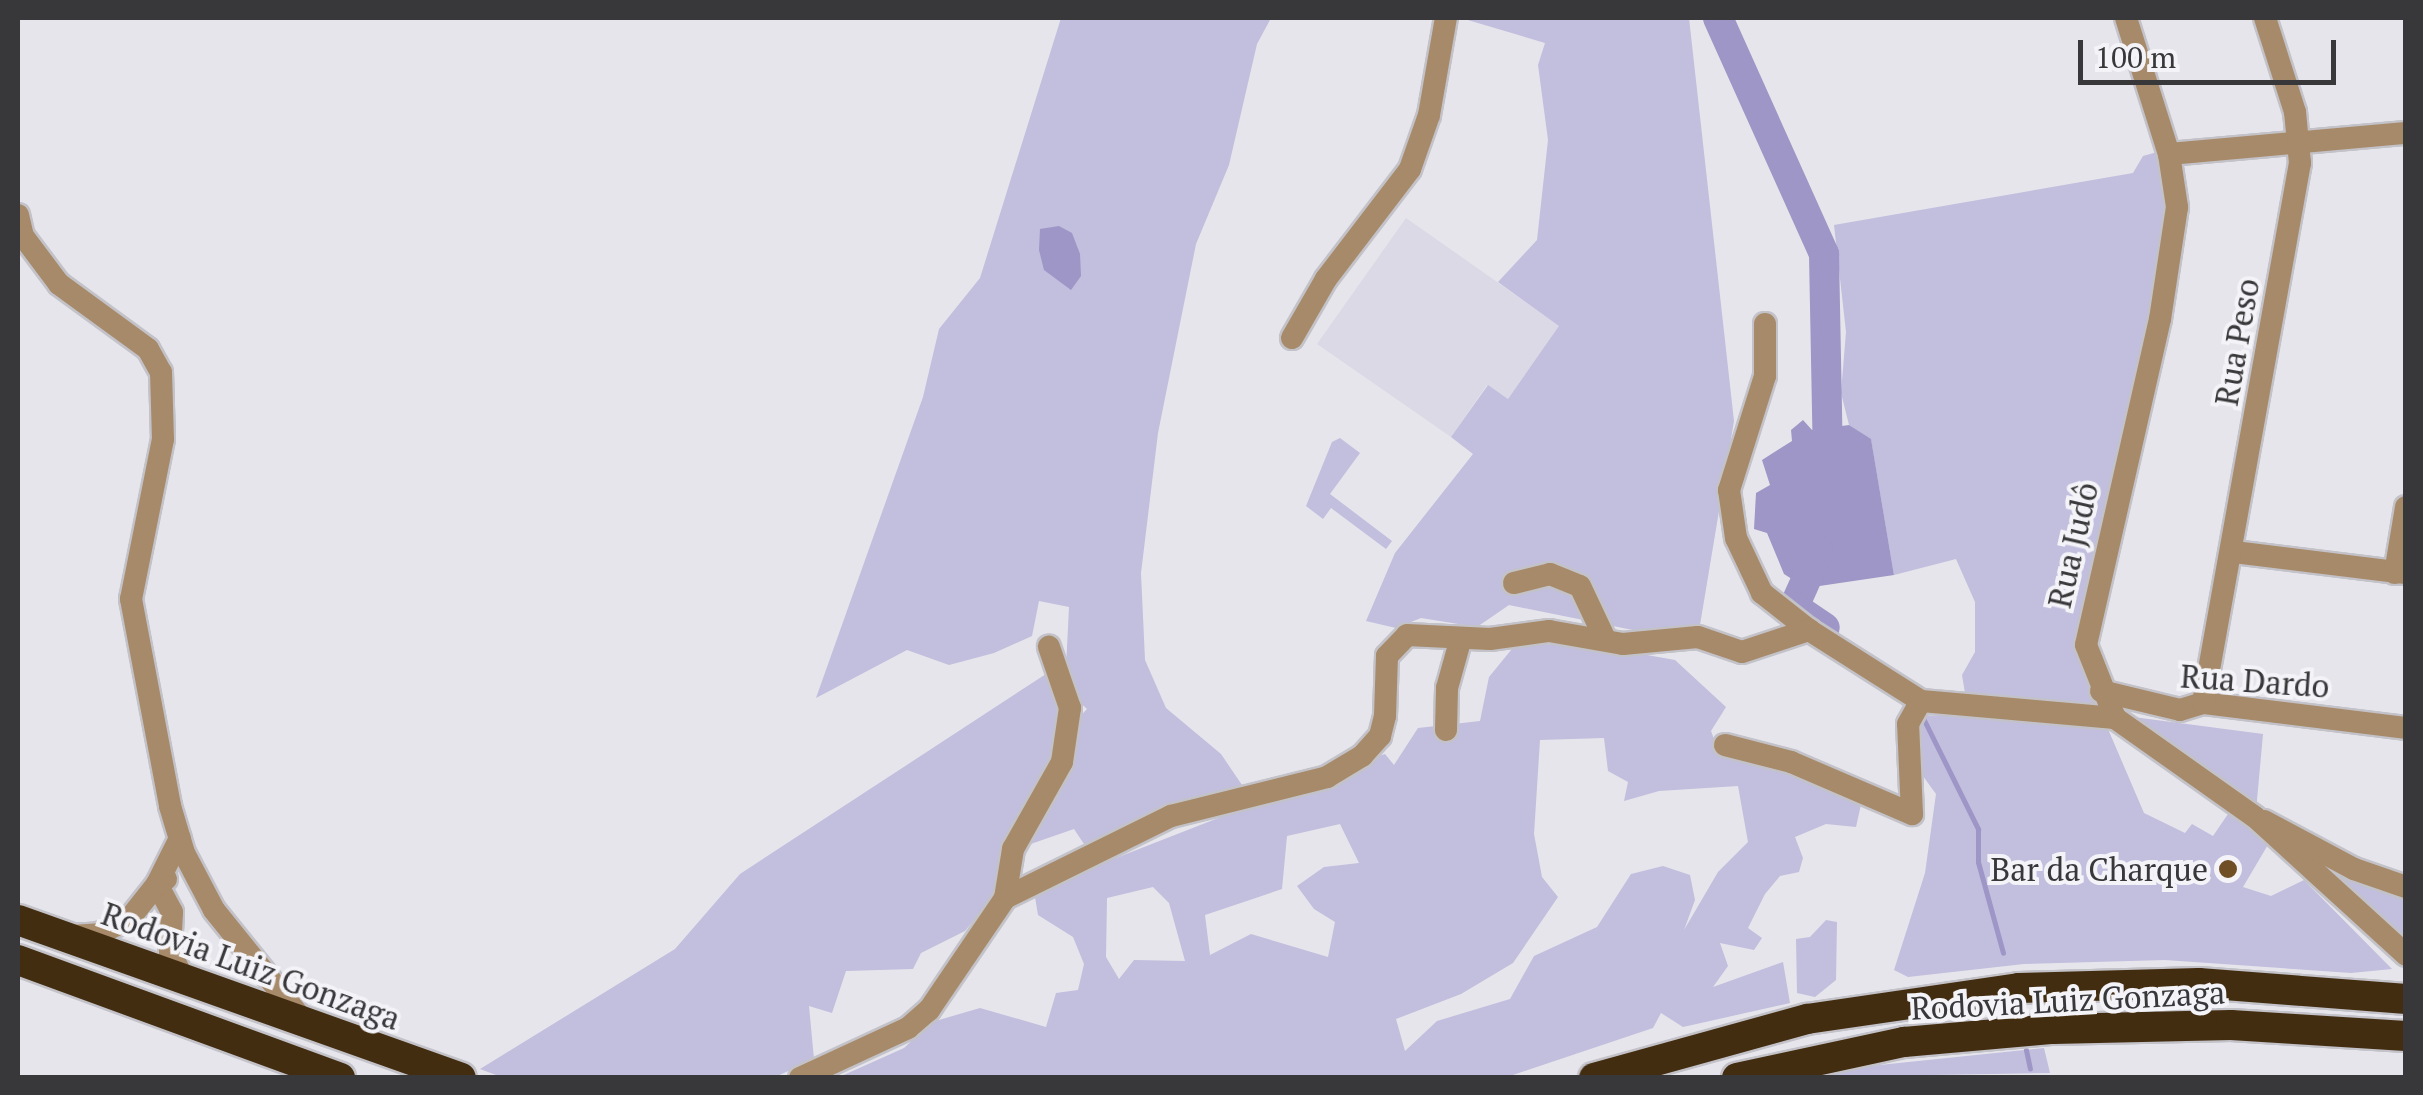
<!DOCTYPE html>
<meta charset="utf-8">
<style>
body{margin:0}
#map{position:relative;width:2423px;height:1095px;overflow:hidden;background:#e6e5eb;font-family:"PT Serif",serif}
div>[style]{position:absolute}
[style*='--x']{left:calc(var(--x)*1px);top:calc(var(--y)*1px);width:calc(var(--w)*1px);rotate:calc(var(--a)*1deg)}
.built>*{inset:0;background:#dbd9e6}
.green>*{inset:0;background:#c1bede}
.water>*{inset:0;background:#9d96c6}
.stream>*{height:5px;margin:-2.5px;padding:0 2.5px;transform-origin:2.5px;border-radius:2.5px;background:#9d96c6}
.river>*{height:30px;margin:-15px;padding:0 15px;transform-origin:15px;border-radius:15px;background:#9d96c6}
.roads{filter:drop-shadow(2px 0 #c3c2c8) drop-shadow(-2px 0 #c3c2c8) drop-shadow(0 2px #c3c2c8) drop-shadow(0 -2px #c3c2c8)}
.minor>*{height:22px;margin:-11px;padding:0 11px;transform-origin:11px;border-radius:11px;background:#a78a69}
.highway>*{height:30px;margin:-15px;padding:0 15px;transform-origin:15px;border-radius:15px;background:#432d11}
.dots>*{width:28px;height:28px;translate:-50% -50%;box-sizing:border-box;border:5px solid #f3f3f8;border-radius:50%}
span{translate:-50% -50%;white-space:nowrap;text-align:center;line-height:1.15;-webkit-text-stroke:8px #f3f3f8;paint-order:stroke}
.street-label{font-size:32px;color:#38383a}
.poi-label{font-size:32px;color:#38383a}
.right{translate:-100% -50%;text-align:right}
.frame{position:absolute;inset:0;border:20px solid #38383a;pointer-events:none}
.scale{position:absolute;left:2078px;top:40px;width:258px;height:45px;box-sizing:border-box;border:5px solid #38383a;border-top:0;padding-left:12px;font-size:30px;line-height:35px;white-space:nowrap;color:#38383a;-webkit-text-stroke:8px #f3f3f8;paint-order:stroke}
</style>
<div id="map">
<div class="built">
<i style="clip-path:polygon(1406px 218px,1560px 326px,1508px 399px,1487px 385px,1451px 437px,1317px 344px)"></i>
</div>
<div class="green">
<i style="clip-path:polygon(1061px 18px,1271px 18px,1257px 44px,1229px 165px,1196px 244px,1158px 433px,1141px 573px,1145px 660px,1166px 708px,1221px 754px,1242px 785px,1084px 844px,1074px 829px,1022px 847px,1072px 725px,1087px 709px,1075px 698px,1066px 668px,1069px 607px,1039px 601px,1032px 636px,994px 653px,949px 665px,907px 650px,816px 698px,923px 397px,939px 329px,980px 278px)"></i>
<i style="clip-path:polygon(1461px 18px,1689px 18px,1734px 421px,1697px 643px,1509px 605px,1477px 627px,1421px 618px,1396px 628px,1366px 621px,1395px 553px,1473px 454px,1451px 437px,1488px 385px,1508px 399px,1559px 326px,1498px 282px,1537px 240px,1548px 140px,1538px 65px,1545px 43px)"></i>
<i style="clip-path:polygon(2168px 149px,2176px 212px,2079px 644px,2102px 711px,1966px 699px,1962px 675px,1975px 652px,1975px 602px,1956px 559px,1894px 575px,1871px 440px,1849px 425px,1841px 393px,1846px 332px,1834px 225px,2133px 173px,2143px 156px)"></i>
<i style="clip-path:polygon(1340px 438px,1360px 453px,1330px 494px,1392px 541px,1386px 549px,1331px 508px,1323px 519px,1306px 506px,1332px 442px)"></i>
<i style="clip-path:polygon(evenodd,1516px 644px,1591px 645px,1675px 660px,1726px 707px,1711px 731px,1718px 750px,1781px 763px,1862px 800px,1856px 827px,1826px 824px,1795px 837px,1803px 858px,1799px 872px,1780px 876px,1765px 894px,1748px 928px,1762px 938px,1754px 950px,1720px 943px,1728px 966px,1713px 987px,1783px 962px,1790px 1003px,1683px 1027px,1661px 1013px,1653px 1028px,1507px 1077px,837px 1078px,904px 1048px,932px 1022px,980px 1008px,1046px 1027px,1056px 993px,1078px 990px,1084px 964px,1073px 937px,1038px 915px,1035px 897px,1052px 883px,1369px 759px,1385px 754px,1394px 765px,1418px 728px,1480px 721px,1489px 677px,1516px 644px,1604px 738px,1608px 771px,1628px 782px,1624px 801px,1659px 791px,1738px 786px,1748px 842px,1718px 872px,1684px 930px,1695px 900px,1690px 875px,1663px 866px,1631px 874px,1597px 927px,1534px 956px,1510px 999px,1437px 1021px,1405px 1051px,1396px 1019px,1461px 994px,1513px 963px,1558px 897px,1542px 877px,1534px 834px,1540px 740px,1604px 738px,1516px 644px,1340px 824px,1359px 863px,1324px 867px,1297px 886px,1314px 909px,1335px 922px,1328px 957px,1251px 934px,1210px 955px,1205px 915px,1282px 889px,1287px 836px,1340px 824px,1516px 644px,1153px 887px,1169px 903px,1185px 961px,1134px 960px,1119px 979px,1106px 957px,1107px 898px,1153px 887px)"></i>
<i style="clip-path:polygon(1046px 674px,1068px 729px,999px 856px,996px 893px,965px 931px,921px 953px,913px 969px,846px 971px,832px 1013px,809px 1006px,814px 1059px,773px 1078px,504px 1078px,480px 1069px,675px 949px,740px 874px)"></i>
<i style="clip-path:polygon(1920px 715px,2105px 722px,2144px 813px,2185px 833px,2192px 824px,2213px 836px,2228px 814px,2269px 843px,2243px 887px,2271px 896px,2304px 880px,2392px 969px,2351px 973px,2165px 960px,2024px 964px,1908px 977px,1894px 970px,1925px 873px,1936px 794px,1920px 772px)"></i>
<i style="clip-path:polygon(2118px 715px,2263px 734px,2256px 811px)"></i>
<i style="clip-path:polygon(2316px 856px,2405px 890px,2405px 941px,2390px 932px)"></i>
<i style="clip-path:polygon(1826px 920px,1837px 922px,1836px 980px,1815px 997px,1797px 993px,1796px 939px,1810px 937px)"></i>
<i style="clip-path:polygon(2044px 1048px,2050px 1073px,1816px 1077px,1870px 1066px)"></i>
</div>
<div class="water">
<i style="clip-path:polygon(1059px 226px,1072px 233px,1080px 254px,1081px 276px,1071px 290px,1044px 270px,1039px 250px,1040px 229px)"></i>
<i style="clip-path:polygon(1803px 420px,1812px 430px,1849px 425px,1871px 439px,1894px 575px,1806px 588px,1784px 574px,1767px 533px,1754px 529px,1756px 493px,1770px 485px,1762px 460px,1792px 441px,1791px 430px)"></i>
</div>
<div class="stream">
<i style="--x:1924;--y:720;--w:122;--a:63.6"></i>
<i style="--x:1978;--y:829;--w:33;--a:90"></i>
<i style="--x:1978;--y:862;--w:94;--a:74.6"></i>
<i style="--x:2026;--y:1050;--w:19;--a:78"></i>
</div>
<div class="river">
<i style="--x:1718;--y:18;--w:259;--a:65.8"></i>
<i style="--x:1824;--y:254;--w:213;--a:88.9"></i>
<i style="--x:1819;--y:551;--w:61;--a:114.1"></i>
<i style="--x:1794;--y:607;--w:37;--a:34"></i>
</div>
<div class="roads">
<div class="minor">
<i style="--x:2126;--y:18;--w:143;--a:72.5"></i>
<i style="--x:2169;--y:154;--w:54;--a:81.4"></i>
<i style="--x:2177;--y:207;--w:113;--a:98.6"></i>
<i style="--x:2160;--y:319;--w:334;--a:102.8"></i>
<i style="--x:2086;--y:645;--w:79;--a:68.3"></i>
<i style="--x:2115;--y:718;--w:171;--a:35.3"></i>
<i style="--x:2255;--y:817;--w:205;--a:42.4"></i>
<i style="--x:2169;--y:154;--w:238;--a:-5.1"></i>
<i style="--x:18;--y:215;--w:22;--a:77"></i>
<i style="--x:23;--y:236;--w:60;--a:53.1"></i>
<i style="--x:59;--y:284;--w:110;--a:36.1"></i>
<i style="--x:148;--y:349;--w:26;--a:61"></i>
<i style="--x:161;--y:372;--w:67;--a:88.3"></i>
<i style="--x:163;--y:439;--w:163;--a:101.3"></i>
<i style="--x:131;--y:599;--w:211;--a:79.3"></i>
<i style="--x:170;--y:806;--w:49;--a:73.4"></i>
<i style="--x:184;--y:853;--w:64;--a:62.2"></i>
<i style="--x:214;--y:910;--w:139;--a:51.1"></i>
<i style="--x:1765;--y:324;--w:52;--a:90"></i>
<i style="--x:1765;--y:376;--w:120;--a:107.5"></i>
<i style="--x:1729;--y:490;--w:49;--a:81.7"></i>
<i style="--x:1736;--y:538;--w:61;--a:64.7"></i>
<i style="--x:1762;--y:593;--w:60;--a:38.2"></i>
<i style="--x:1292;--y:338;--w:68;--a:-60"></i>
<i style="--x:1326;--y:279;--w:138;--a:-52.6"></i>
<i style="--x:1410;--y:169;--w:57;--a:-70.6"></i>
<i style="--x:1429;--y:115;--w:98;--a:-80.1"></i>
<i style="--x:2234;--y:552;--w:173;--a:7"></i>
<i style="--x:2395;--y:573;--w:67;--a:-80.5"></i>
<i style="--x:1514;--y:583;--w:37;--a:-14"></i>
<i style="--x:1550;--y:574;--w:32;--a:22"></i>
<i style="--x:1580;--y:586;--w:59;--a:64.7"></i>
<i style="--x:2101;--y:691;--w:81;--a:13.5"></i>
<i style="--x:2180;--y:710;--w:24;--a:-17"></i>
<i style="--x:2203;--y:703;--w:205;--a:7"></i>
<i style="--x:2203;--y:703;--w:549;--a:-79.82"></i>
<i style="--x:2300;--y:163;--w:51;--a:-95.6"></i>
<i style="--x:2295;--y:112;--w:99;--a:-107.7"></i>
<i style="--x:1446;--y:730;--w:42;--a:-88.6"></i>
<i style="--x:1447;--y:688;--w:52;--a:-74.4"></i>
<i style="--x:1725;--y:745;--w:68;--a:14.4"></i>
<i style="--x:1791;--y:762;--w:132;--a:23.3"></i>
<i style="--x:1912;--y:814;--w:90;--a:-92.5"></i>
<i style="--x:1908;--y:724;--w:26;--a:-61"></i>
<i style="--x:2264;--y:821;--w:102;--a:28.1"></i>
<i style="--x:2354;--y:869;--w:55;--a:19.1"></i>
<i style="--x:166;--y:879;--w:10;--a:151"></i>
<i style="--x:157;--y:884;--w:32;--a:62"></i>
<i style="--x:172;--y:912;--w:40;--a:92.9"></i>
<i style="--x:170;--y:952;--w:30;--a:63"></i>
<i style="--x:1005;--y:898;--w:50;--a:-80.7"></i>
<i style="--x:1013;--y:849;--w:100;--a:-60.6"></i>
<i style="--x:1062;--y:762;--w:55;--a:-81.6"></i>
<i style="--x:1070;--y:708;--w:65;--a:-109"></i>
<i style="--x:72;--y:936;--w:27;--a:-4"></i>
<i style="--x:99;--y:934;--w:35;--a:-27"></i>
<i style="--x:130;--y:918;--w:43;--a:-51.5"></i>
<i style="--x:157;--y:884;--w:51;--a:-63.4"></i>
<i style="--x:800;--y:1078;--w:119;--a:-24.8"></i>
<i style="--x:908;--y:1028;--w:28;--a:-41"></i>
<i style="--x:929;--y:1010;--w:135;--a:-55.8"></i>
<i style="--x:1005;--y:898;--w:185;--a:-26.3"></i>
<i style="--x:1171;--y:816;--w:161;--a:-14"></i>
<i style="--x:1327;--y:777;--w:41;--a:-31"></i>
<i style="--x:1362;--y:756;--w:27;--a:-48"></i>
<i style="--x:1380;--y:736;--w:21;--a:-76"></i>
<i style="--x:1385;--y:716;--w:60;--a:-88.1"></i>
<i style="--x:1387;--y:656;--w:29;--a:-46"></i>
<i style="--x:1407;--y:635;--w:83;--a:2.8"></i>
<i style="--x:1490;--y:639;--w:60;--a:-7.7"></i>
<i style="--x:1549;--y:631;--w:75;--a:10"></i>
<i style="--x:1623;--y:644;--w:75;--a:-5.3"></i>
<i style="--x:1698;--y:637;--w:46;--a:18.8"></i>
<i style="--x:1742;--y:652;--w:71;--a:-18.2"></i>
<i style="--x:1809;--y:630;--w:133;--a:32.4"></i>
<i style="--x:1921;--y:701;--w:195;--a:5"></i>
</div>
<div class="highway">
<i style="--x:18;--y:920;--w:470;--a:19.6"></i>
<i style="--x:18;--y:960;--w:343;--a:20.1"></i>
<i style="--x:1594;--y:1078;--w:221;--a:-15.5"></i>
<i style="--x:1807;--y:1019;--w:214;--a:-8.3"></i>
<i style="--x:2019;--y:988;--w:180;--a:-1.6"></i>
<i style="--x:2199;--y:983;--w:208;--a:4.4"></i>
<i style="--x:1737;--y:1078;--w:171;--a:-12.2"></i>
<i style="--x:1904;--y:1042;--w:150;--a:-5"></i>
<i style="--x:2053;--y:1029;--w:178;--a:-1.3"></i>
<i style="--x:2231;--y:1025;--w:175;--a:3.6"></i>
</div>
</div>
<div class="dots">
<i style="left:2228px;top:869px;background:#704f26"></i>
</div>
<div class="street-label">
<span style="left:2237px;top:342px;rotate:-80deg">Rua Peso</span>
<span style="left:2073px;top:545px;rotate:-77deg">Rua Judô</span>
<span style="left:2255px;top:681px;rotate:4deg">Rua Dardo</span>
<span style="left:251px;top:966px;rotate:20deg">Rodovia Luiz Gonzaga</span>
<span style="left:2068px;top:1000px;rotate:-3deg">Rodovia Luiz Gonzaga</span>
</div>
<div class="poi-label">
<span class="right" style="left:2208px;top:869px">Bar da Charque</span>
</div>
<div class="frame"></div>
<div class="scale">100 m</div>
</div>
